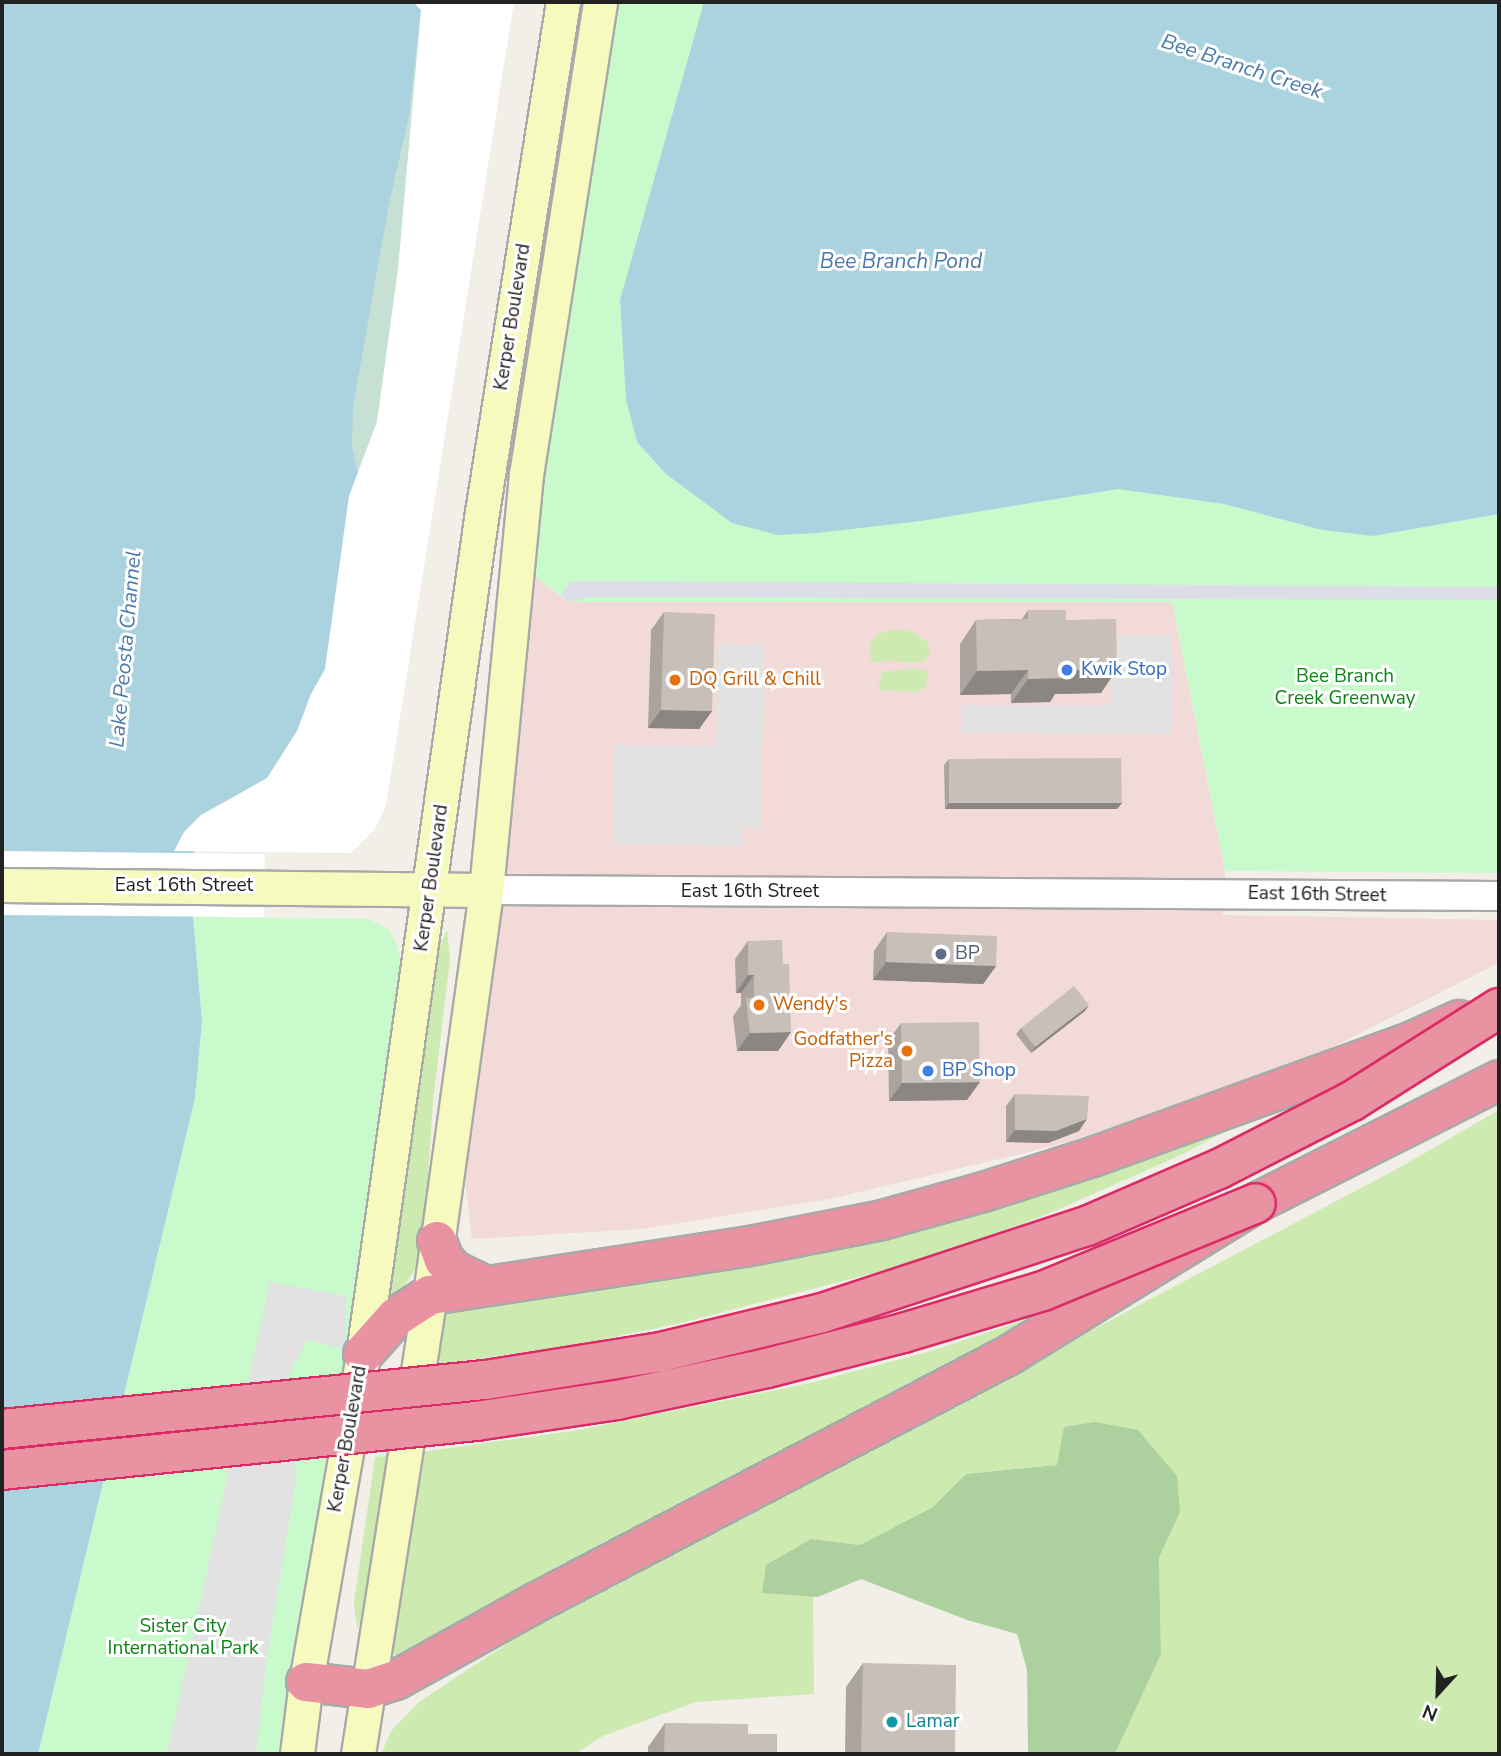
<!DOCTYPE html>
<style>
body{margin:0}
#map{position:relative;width:1501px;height:1756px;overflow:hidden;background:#f2efe9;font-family:"Nunito Sans",sans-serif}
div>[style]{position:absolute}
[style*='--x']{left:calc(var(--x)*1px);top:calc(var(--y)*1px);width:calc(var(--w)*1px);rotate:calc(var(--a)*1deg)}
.commercial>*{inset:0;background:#f2dad9}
.grass>*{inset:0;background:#cdebb0}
.forest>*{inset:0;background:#add19e}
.wetland>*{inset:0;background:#c6e0d4}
.park>*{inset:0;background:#c8facc}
.parking>*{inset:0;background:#e2e2e2}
.plaza>*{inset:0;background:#dddde8}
.water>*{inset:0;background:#aad3df}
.pier>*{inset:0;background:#fff}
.roads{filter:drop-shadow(2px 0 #a9a9a9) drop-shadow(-2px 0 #a9a9a9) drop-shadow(0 2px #a9a9a9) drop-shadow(0 -2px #a9a9a9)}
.tertiary>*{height:28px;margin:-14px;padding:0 14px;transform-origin:14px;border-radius:14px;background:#fff}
.secondary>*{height:33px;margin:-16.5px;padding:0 16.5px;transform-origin:16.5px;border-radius:16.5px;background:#f7fabf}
.motorway>*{height:38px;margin:-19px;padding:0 19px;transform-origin:19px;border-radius:19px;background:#e892a2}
.bridges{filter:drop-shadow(2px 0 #dc2a67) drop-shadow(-2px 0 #dc2a67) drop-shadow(0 2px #dc2a67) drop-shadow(0 -2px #dc2a67)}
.motorway-bridge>*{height:38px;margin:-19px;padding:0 19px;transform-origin:19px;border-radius:19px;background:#e892a2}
.wall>*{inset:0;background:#aba49e}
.shaded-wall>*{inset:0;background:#8b8681}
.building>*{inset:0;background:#c7bfb8}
.dots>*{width:19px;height:19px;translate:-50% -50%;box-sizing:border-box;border:4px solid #fff;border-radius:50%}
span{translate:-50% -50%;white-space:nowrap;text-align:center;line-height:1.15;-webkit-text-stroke:6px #fff;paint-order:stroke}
.street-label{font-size:19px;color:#222}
.shop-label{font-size:19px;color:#366cbe}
.left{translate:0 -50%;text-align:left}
.park-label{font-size:19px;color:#0c8416}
.food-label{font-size:19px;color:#c56008}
.right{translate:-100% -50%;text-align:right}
.service-label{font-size:19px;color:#4e5e75}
.culture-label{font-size:19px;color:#0d838f}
.water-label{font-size:21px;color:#4a7aab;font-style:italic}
.frame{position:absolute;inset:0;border:4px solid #222;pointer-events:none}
.north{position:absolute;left:1403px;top:1658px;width:70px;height:70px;-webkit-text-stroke:5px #fff;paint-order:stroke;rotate:202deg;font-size:19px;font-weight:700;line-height:28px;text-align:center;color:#222}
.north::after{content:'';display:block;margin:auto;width:24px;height:32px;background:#222;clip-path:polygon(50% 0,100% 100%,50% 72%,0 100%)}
</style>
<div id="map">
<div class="commercial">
<i style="clip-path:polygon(532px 569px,548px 587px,569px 602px,1172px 602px,1225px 871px,1223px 915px,1499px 920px,1499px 963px,1317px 1055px,1066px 1143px,830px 1199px,642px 1229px,472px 1239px,465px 1179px,494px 953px)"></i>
</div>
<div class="grass">
<i style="clip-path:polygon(893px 630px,911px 631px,928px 642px,930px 654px,925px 661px,912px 663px,887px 660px,876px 663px,870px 660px,871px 641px,878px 634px)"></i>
<i style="clip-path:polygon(916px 668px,928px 672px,925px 687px,917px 692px,882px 690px,878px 687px,883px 672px)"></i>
<i style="clip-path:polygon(447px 930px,450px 960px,433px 1101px,424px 1239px,419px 1264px,396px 1298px,390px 1298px,386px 1294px,434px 960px)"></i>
<i style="clip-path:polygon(1499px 1110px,1499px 1754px,1115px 1754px,1161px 1654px,1159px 1558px,1180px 1512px,1057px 1465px,966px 1474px,933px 1507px,860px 1545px,811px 1539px,763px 1593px,813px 1596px,814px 1694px,696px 1702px,603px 1736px,575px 1754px,381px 1754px,391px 1731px,419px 1702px,546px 1618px,1397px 1169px)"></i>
<i style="clip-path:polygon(1258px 1114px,1183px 1154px,1055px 1211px,967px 1245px,878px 1272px,677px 1324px,575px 1345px,435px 1365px,447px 1314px,624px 1282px)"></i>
<i style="clip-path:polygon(1049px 1312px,642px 1524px,406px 1654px,395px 1656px,392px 1646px,421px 1452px,579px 1430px,810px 1383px,931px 1351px)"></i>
<i style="clip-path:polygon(393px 1455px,366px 1606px,357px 1629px,354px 1603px,375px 1457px)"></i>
</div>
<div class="forest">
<i style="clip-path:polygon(1095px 1422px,1138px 1430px,1177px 1476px,1180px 1512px,1159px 1558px,1161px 1654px,1115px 1754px,1028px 1754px,1027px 1670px,1017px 1634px,967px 1620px,861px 1579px,818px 1597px,762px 1593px,766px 1565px,811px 1539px,860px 1545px,933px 1507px,966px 1474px,1057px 1465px,1064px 1427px)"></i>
</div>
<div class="wetland">
<i style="clip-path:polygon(413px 2px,436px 20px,377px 422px,349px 496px,342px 454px)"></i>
</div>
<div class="park">
<i style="clip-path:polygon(613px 2px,704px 3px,620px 300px,626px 400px,637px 442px,666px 474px,732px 523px,777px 535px,921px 521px,1118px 489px,1224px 504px,1322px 530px,1373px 536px,1499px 514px,1499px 873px,1225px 871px,1172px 602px,569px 602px,538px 579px,532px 569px,557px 356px)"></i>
<i style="clip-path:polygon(193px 917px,368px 919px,389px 929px,398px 948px,403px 971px,377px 1168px,282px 1754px,38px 1754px,195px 1098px,202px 1021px)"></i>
</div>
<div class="parking">
<i style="clip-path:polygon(1112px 635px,1171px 635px,1171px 734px,962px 733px,962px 705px,1111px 705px)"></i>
<i style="clip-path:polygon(718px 644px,764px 645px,761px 828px,741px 827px,741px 846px,613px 844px,614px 745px,716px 746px)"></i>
<i style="clip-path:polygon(270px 1282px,346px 1296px,346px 1349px,307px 1340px,288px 1376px,296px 1480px,266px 1664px,256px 1754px,167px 1754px)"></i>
</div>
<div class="plaza">
<i style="clip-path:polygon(578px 581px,1499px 587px,1499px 600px,590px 597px,569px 602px,561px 595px,569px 583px)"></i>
</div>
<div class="water">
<i style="clip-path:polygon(2px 2px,422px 2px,409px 115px,388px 209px,353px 407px,352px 447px,361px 486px,352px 582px,300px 769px,194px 850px,193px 917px,202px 1021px,195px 1098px,38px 1754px,2px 1754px)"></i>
<i style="clip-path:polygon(704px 2px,1499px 2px,1499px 514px,1373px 536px,1322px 530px,1224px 504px,1118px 489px,921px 521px,817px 533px,777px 535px,732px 523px,666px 474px,637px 442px,626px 400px,620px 300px)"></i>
</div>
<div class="pier">
<i style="clip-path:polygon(413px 2px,514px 2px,386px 805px,375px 829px,351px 853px,174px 851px,184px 832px,201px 815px,267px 778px,297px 731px,311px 694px,325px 669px,349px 496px,377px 422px,398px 269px,421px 10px)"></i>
<i style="clip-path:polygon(2px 851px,265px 854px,264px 917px,2px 915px)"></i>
</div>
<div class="roads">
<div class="tertiary">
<i style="--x:486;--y:890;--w:1013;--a:0.34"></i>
</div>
<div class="secondary">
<i style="--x:2;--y:885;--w:484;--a:0.6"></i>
<i style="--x:297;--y:1754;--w:73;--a:-82.9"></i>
<i style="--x:306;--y:1682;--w:333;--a:-80.1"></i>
<i style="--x:363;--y:1354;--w:850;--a:-81.96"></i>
<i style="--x:482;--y:512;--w:516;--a:-80.98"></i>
<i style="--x:358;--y:1754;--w:465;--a:-81.1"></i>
<i style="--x:430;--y:1295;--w:409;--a:-82.1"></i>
<i style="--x:486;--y:890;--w:417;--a:-84.5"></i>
<i style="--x:526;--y:475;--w:479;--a:-81.1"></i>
</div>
<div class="motorway">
<i style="--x:437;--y:1241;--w:20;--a:70"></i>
<i style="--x:444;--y:1260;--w:16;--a:45"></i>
<i style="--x:455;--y:1271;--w:34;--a:26"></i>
<i style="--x:363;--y:1354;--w:50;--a:-48.3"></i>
<i style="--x:396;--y:1317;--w:40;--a:-32.9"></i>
<i style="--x:430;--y:1295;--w:319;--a:-8.7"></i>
<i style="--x:745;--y:1247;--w:140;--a:-11.1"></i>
<i style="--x:882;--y:1220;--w:105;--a:-15.5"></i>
<i style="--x:983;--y:1192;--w:115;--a:-17.7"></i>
<i style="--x:1093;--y:1157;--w:333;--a:-19.9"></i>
<i style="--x:1406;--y:1044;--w:58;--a:-24.4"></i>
<i style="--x:306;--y:1682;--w:62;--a:6.4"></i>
<i style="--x:368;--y:1689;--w:29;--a:-18"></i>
<i style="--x:396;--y:1680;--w:157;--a:-29"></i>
<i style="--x:533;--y:1604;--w:537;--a:-27.61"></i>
<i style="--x:1009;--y:1355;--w:290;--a:-31.6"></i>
<i style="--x:1256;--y:1203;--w:272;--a:-26.8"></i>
</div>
</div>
<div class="bridges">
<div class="motorway-bridge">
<i style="--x:2;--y:1429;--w:486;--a:-5.8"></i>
<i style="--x:486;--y:1380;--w:177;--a:-9.1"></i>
<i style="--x:661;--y:1352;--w:166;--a:-13.6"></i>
<i style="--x:822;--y:1313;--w:279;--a:-18.2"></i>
<i style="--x:1087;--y:1226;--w:144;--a:-23.4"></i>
<i style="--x:1219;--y:1169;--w:149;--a:-27.1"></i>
<i style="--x:1352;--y:1101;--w:174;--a:-32.3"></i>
<i style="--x:2;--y:1470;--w:477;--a:-5.9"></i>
<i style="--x:476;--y:1421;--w:143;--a:-8.5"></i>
<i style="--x:617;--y:1400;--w:153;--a:-12"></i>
<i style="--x:767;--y:1368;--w:140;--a:-14.4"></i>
<i style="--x:903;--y:1333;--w:146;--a:-16.7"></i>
<i style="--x:1043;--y:1291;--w:230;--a:-22.4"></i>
</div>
</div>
<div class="wall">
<i style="clip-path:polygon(1028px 610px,1066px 620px,1117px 669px,1101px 693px,1055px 694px,1050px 702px,1011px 703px,1011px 694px,960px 695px,960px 644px,976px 620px,1022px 619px)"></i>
<i style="clip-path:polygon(664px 612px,712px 711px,699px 729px,648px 728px,651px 630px)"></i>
<i style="clip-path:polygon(949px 759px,1122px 803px,1117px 809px,945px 809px,944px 765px)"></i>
<i style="clip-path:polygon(887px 932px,996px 966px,983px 984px,873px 980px,874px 951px)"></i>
<i style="clip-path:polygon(748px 941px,783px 964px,791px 1032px,778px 1051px,737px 1051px,733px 1016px,741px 1005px,741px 993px,736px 993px,735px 959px)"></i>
<i style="clip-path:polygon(1085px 1011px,1031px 1053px,1016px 1034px,1021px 1028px)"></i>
<i style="clip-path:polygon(901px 1023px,967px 1100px,889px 1101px,888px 1041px)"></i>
<i style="clip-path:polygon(1015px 1094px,1079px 1131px,1048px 1143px,1006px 1142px,1006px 1106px)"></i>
<i style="clip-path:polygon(863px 1663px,955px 1754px,845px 1754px,846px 1687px)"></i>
<i style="clip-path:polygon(665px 1723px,748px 1734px,777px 1754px,648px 1754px,648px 1747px)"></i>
</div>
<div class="shaded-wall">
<i style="clip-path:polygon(1117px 669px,1101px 693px,1055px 694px,1050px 702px,1011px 703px,1028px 679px,1067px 670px)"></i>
<i style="clip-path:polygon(1028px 670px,1011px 694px,960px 695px,977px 671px)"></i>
<i style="clip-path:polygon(661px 710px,712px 711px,699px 729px,648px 728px)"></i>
<i style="clip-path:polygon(949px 803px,1122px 803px,1117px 809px,945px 809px)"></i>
<i style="clip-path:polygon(886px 962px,996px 966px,983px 984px,873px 980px)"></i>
<i style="clip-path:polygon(748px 975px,754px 975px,741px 993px,736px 993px)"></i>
<i style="clip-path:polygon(1089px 1005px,1085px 1011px,1031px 1053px,1035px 1047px)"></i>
<i style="clip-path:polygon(791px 1032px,778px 1051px,737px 1051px,750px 1033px)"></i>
<i style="clip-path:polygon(980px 1082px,967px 1100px,889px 1101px,902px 1083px)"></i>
<i style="clip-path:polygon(1087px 1119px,1079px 1131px,1048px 1143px,1006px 1142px,1015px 1130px)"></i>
</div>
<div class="building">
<i style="clip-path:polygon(1028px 610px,1066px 610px,1066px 620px,1116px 619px,1117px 669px,1067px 670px,1067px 678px,1028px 679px,1028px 670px,977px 671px,976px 620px,1028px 619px)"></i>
<i style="clip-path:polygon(664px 612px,715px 614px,712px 711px,661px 710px)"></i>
<i style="clip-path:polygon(1121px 758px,1122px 803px,949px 803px,949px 759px)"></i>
<i style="clip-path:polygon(887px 932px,997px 936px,996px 966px,886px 962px)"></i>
<i style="clip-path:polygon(782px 940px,783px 964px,789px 964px,791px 1032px,750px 1033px,746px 998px,754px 998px,754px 975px,748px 975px,748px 941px)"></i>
<i style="clip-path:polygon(1074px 986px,1089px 1005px,1035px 1047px,1021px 1028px)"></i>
<i style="clip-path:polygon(979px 1022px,980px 1082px,902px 1083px,901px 1023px)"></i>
<i style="clip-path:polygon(1015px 1094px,1089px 1096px,1087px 1119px,1056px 1131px,1015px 1130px)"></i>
<i style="clip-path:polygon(863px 1663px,956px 1665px,955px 1754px,861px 1754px)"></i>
<i style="clip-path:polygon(665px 1723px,748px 1724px,748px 1734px,777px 1734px,777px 1754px,664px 1754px)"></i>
</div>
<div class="dots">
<i style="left:1067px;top:670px;background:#3f7fe0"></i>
<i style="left:675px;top:680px;background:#e8710a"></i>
<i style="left:941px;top:954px;background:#5c6f8a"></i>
<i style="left:759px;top:1005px;background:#e8710a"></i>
<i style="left:907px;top:1051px;background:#e8710a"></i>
<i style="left:928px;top:1071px;background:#3f7fe0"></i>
<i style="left:892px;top:1722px;background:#0f9aa8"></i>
</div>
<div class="street-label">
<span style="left:513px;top:317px;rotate:-81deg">Kerper Boulevard</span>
<span style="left:432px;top:878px;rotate:-82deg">Kerper Boulevard</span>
<span style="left:184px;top:886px">East 16th Street</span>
<span style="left:750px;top:892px">East 16th Street</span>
<span style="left:1317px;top:895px;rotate:1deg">East 16th Street</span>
<span style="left:348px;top:1439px;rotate:-80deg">Kerper Boulevard</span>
</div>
<div class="shop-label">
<span class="left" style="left:1081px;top:670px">Kwik Stop</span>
<span class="left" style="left:942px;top:1071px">BP Shop</span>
</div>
<div class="park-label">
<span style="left:1345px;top:688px">Bee Branch<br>Creek Greenway</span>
<span style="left:183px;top:1638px">Sister City<br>International Park</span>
</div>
<div class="food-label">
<span class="left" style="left:689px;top:680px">DQ Grill &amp; Chill</span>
<span class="left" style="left:773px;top:1005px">Wendy's</span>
<span class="right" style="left:893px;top:1051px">Godfather's<br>Pizza</span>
</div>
<div class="service-label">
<span class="left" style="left:955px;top:954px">BP</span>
</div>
<div class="culture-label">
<span class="left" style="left:906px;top:1722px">Lamar</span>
</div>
<div class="water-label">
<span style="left:1242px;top:66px;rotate:18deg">Bee Branch Creek</span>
<span style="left:901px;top:261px">Bee Branch Pond</span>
<span style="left:125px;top:649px;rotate:-85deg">Lake Peosta Channel</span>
</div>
<div class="frame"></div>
<div class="north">N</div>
</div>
